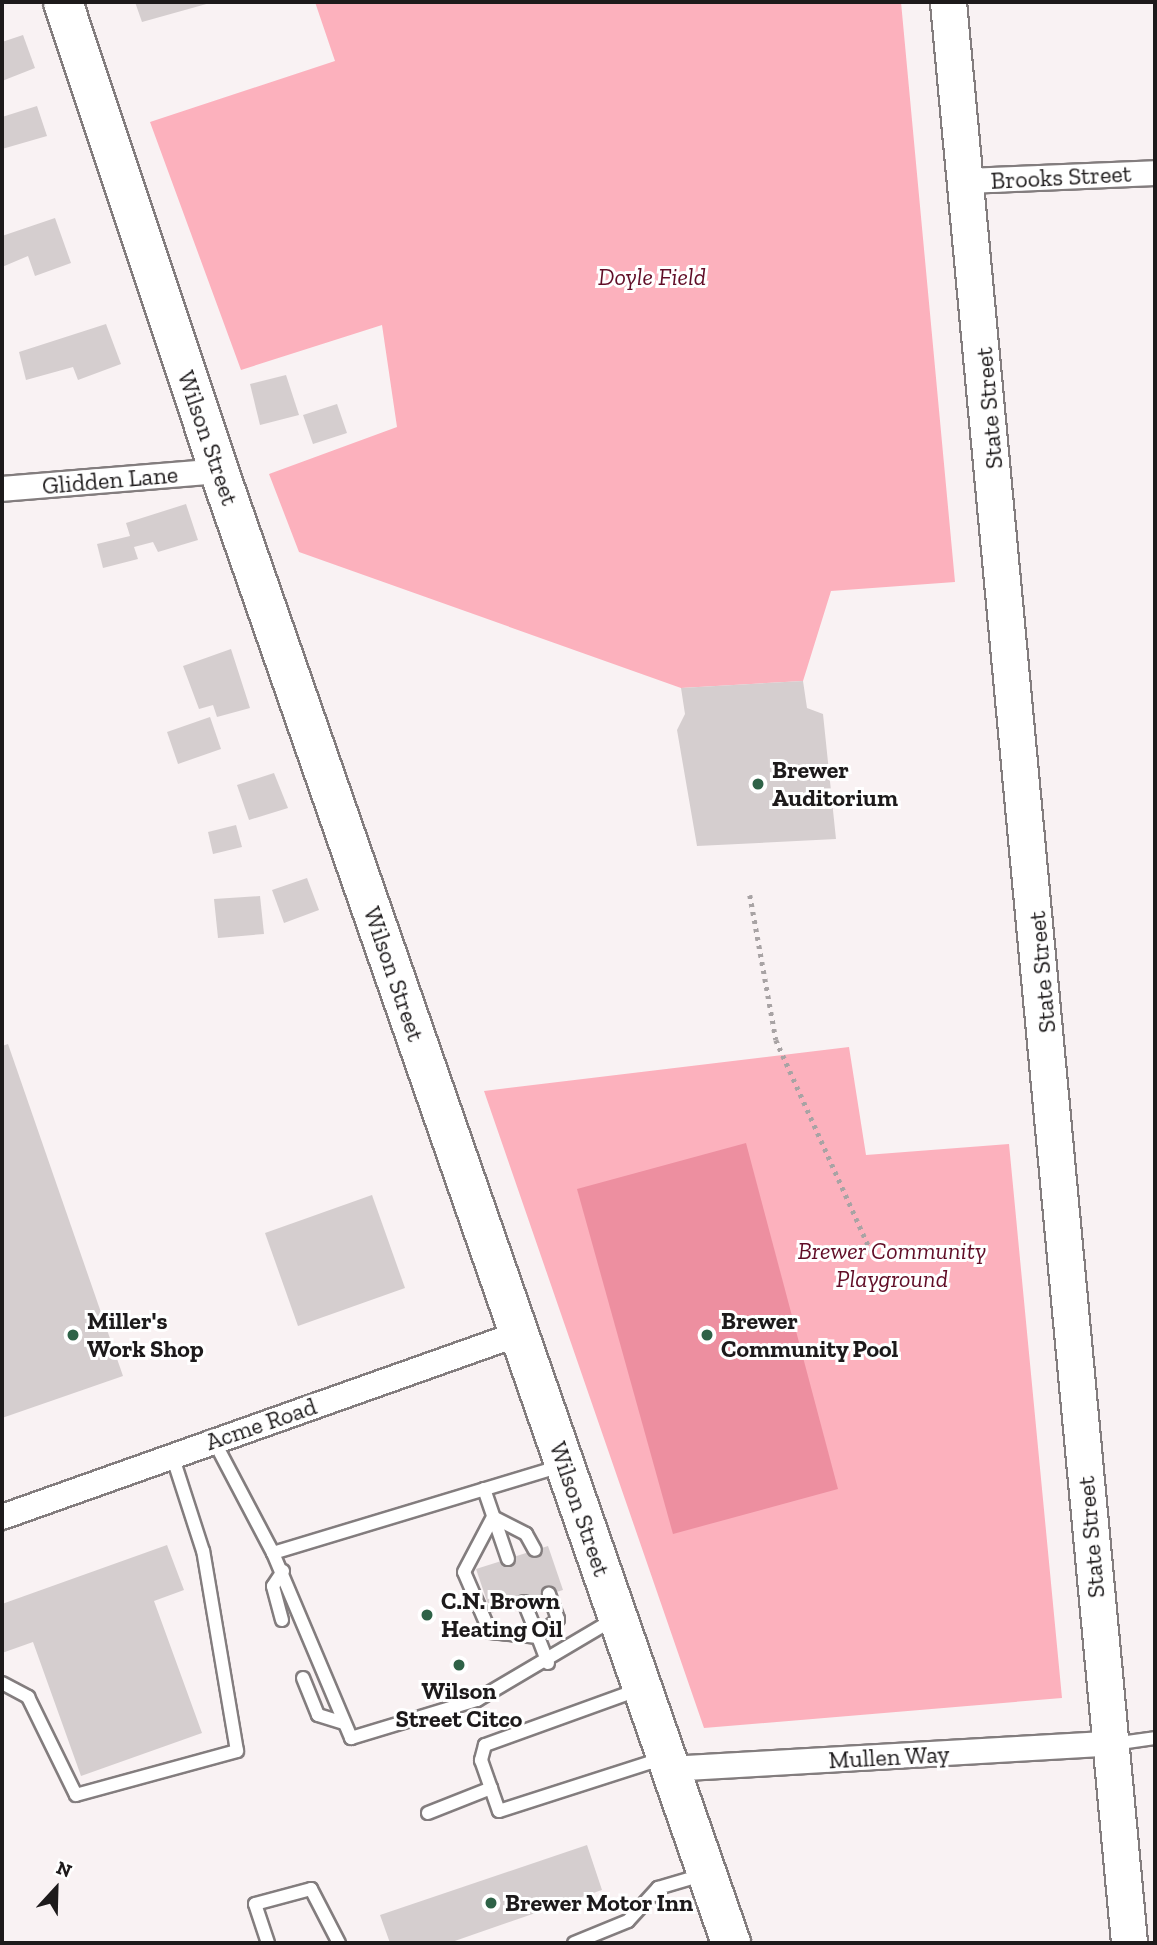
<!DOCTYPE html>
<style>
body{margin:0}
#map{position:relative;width:1157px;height:1945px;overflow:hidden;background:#f9f2f3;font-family:"Zilla Slab",serif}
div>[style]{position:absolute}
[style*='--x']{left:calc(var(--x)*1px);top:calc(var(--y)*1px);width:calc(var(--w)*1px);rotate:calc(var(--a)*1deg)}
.green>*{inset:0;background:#fcb1bd}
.water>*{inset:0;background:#ed8fa0}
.building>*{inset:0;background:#d5cecf}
.path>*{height:4.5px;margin-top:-2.25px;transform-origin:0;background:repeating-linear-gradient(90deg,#a8a3a4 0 3.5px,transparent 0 8.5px)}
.roads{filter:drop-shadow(2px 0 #837d7e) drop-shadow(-2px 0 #837d7e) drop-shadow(0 2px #837d7e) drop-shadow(0 -2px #837d7e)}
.lane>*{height:12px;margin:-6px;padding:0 6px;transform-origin:6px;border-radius:6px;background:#fff}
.street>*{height:24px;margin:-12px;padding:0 12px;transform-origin:12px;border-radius:12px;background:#fff}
.secondary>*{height:35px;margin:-17.5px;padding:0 17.5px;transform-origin:17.5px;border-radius:17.5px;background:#fff}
.primary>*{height:38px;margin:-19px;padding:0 19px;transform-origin:19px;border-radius:19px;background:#fff}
.dots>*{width:19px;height:19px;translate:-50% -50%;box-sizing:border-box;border:4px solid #fff;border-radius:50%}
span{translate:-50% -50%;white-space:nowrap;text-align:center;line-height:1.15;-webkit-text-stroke:6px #fff;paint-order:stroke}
.street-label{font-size:24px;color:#1d1a1b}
.park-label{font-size:24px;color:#610d27;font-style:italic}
.poi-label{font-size:24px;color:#1d1a1b;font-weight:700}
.left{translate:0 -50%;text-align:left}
.frame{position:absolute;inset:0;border:4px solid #1d1a1b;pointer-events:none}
.north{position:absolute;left:21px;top:1854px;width:70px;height:70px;-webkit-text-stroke:5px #fff;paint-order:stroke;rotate:22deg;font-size:19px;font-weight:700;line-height:28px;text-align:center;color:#1d1a1b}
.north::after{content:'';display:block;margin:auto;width:24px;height:32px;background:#1d1a1b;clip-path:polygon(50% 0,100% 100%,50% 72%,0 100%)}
</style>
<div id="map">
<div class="green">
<i style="clip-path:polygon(315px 2px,901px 2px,955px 582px,831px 591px,803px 681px,681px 688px,299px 552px,269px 474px,397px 427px,382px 325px,241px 370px,150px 122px,335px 61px)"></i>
<i style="clip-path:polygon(849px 1047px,866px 1155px,1009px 1144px,1062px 1698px,704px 1728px,484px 1091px)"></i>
</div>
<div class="water">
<i style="clip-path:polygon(746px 1143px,838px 1489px,673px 1534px,577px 1189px)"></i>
</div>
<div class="building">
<i style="clip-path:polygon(135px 2px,210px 2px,210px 3px,142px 22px)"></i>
<i style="clip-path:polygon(23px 35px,35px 68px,2px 81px,2px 42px)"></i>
<i style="clip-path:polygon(37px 106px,47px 136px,2px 149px,2px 117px)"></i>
<i style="clip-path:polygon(55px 218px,71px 263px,35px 276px,28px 256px,2px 267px,2px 236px)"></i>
<i style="clip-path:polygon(106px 324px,121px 364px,78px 380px,73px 367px,26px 380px,19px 352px)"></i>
<i style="clip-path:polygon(286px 375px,299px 415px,260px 425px,250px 384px)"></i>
<i style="clip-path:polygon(337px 404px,347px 433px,313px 444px,303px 415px)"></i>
<i style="clip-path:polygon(186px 504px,198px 540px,158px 552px,153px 542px,134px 547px,138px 559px,103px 568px,97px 544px,130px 536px,126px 523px)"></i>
<i style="clip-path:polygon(231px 649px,250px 708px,217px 717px,213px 705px,199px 709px,183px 666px)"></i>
<i style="clip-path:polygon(803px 681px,807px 708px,823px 714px,836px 839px,697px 846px,677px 730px,685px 714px,681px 688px)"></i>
<i style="clip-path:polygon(210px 717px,221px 749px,178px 764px,167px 732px)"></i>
<i style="clip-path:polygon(274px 773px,288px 808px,249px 820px,237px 785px)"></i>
<i style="clip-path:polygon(236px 825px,242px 847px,213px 854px,208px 832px)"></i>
<i style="clip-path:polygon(307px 878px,319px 910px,284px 923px,272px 890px)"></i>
<i style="clip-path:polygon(260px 896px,264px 934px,218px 938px,214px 899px)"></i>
<i style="clip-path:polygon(8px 1044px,123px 1376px,2px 1418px,2px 1046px)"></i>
<i style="clip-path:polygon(372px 1195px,405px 1288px,298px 1326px,265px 1233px)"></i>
<i style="clip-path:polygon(167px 1545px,184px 1590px,154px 1601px,202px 1733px,81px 1776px,33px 1642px,2px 1653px,2px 1604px)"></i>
<i style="clip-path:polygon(548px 1546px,563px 1590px,491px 1613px,476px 1569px)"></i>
<i style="clip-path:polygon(587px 1845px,602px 1890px,449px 1943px,390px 1943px,380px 1915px)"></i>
</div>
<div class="path">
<i style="--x:750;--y:895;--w:147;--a:79.8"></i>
<i style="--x:776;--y:1040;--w:231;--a:65.8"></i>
</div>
<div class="roads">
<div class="lane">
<i style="--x:214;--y:1441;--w:127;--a:62.2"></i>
<i style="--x:273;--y:1553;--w:301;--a:-16.8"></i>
<i style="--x:484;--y:1489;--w:74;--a:71.1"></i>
<i style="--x:273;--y:1553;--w:201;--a:67.1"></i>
<i style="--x:351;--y:1738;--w:132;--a:-16.8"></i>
<i style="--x:477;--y:1700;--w:159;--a:-30.6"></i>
<i style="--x:524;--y:1602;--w:38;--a:68"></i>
<i style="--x:538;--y:1637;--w:48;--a:-174.1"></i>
<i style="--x:490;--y:1632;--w:65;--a:-113.4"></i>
<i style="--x:464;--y:1572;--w:62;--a:-62.2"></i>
<i style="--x:493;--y:1517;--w:37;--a:27"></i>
<i style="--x:526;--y:1534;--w:18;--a:61"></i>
<i style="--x:282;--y:1620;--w:35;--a:-105"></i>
<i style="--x:273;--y:1586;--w:18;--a:-56"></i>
<i style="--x:548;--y:1663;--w:28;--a:-111"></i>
<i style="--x:538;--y:1637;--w:27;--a:-42"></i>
<i style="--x:558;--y:1619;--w:27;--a:-110"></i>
<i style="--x:303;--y:1678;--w:40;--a:68"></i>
<i style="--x:318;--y:1715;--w:27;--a:17"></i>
<i style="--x:2;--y:1683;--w:30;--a:28"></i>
<i style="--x:28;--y:1697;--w:109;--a:63.9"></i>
<i style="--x:76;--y:1795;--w:167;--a:-15.3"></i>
<i style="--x:237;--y:1751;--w:203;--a:-99.6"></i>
<i style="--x:203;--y:1551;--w:101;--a:-107.9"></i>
<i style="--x:640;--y:1689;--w:165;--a:160.1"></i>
<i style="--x:485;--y:1745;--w:16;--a:105"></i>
<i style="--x:481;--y:1760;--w:54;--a:70.6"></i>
<i style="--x:499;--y:1811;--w:170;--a:-17.8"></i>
<i style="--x:1113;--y:1744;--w:42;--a:-8.1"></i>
<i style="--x:428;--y:1813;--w:68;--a:-21.6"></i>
<i style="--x:268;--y:1943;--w:41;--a:-108.4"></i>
<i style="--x:255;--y:1904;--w:58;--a:-15"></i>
<i style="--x:311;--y:1889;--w:61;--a:62.6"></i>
<i style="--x:574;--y:1943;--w:58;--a:-22.2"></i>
<i style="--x:628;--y:1921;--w:45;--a:-47.7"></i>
<i style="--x:658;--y:1888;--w:46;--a:-16.5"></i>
</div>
<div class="street">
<i style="--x:967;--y:181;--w:188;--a:-2.4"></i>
<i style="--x:2;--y:489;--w:218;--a:-4.7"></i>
<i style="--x:2;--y:1517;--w:551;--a:-19.52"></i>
<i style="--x:669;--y:1769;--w:441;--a:-3.3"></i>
</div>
<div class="secondary">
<i style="--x:948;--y:2;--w:1949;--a:84.67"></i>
</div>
<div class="primary">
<i style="--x:63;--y:2;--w:494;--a:71.6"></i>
<i style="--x:219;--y:471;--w:1559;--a:70.82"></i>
</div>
</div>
<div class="dots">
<i style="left:758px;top:784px;background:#2e6247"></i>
<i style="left:73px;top:1335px;background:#2e6247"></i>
<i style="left:707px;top:1335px;background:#2e6247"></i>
<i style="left:427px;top:1615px;background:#2e6247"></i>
<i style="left:459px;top:1665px;background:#2e6247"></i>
<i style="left:491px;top:1903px;background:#2e6247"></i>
</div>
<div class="street-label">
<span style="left:1061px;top:177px;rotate:-3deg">Brooks Street</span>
<span style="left:989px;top:408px;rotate:-95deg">State Street</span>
<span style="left:208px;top:438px;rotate:71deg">Wilson Street</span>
<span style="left:110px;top:480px;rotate:-5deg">Glidden Lane</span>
<span style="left:1042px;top:972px;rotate:-95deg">State Street</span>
<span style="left:394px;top:974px;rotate:71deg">Wilson Street</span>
<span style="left:261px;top:1424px;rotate:-19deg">Acme Road</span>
<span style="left:580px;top:1509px;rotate:71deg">Wilson Street</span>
<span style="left:1091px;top:1537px;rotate:-95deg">State Street</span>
<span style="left:889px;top:1757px;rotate:-3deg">Mullen Way</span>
</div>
<div class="park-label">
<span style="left:652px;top:277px">Doyle Field</span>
<span style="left:892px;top:1265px">Brewer Community<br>Playground</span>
</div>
<div class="poi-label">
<span class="left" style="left:772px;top:784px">Brewer<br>Auditorium</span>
<span class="left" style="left:87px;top:1335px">Miller's<br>Work Shop</span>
<span class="left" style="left:721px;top:1335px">Brewer<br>Community Pool</span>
<span class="left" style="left:441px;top:1615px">C.N. Brown<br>Heating Oil</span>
<span style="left:459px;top:1705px">Wilson<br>Street Citco</span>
<span class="left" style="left:505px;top:1903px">Brewer Motor Inn</span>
</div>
<div class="frame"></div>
<div class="north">N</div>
</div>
